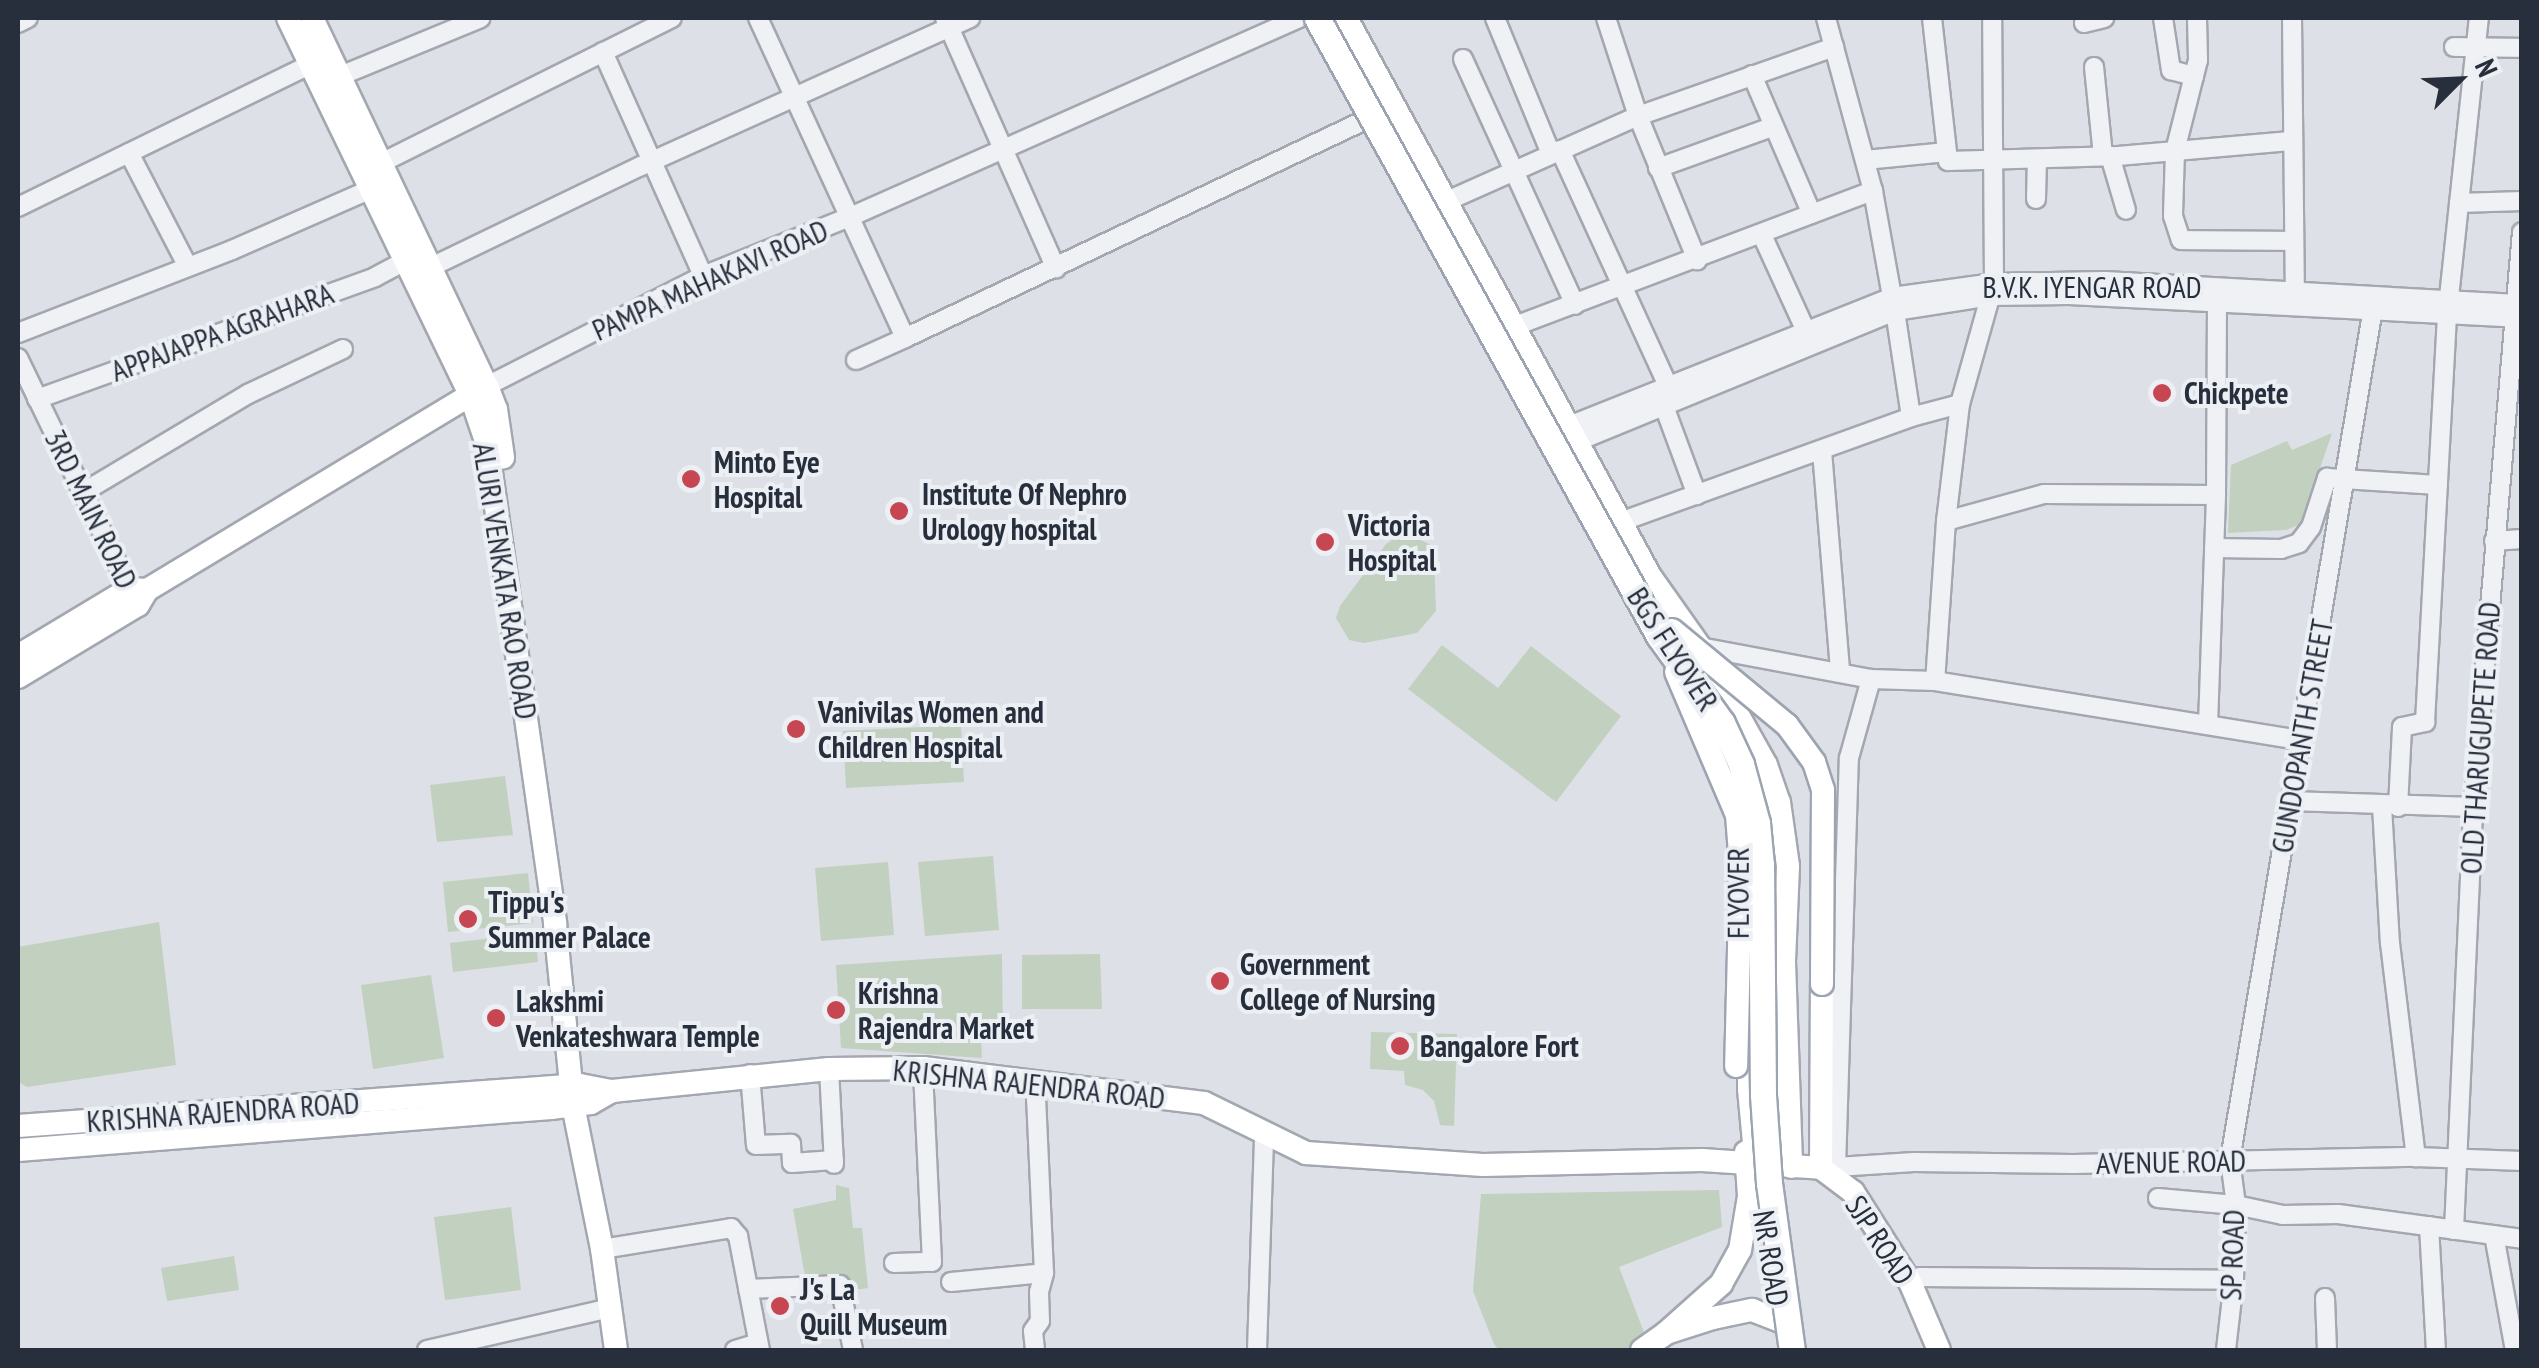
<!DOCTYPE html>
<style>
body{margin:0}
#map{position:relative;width:2539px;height:1368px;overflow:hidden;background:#dde0e6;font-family:"PT Sans Narrow",sans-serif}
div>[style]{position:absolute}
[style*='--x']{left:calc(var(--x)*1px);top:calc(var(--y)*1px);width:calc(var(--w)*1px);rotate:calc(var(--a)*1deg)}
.green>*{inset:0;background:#c2d0bf}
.roads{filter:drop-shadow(2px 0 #a3a7b0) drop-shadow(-2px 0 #a3a7b0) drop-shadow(0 2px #a3a7b0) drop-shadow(0 -2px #a3a7b0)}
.minor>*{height:18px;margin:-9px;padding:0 9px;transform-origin:9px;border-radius:9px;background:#f0f1f5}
.major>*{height:22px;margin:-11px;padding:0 11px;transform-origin:11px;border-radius:11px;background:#fff}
.bridges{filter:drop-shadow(2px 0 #9da4b1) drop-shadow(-2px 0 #9da4b1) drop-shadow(0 2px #9da4b1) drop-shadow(0 -2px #9da4b1)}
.major-bridge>*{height:22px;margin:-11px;padding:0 11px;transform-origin:11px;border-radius:11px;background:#fff}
.highway-bridge>*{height:25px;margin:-12.5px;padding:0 12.5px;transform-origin:12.5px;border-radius:12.5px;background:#fff}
.dots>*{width:28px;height:28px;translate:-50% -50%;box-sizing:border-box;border:5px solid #eceff4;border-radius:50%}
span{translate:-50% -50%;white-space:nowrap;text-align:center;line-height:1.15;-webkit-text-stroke:8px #eceff4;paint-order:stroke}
.street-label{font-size:30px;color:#272e3c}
.poi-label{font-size:30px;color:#272e3c;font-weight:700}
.left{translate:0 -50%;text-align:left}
.frame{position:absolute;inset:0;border:20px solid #272e3c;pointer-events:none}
.north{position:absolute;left:2409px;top:30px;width:100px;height:100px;-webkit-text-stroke:8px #eceff4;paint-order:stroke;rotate:66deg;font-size:28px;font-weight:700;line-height:40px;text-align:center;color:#272e3c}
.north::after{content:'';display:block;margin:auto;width:35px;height:45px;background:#272e3c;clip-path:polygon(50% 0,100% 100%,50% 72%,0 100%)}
</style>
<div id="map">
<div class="green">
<i style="clip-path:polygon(2332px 433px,2301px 524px,2286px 530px,2228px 533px,2231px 465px,2287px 441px,2292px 450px)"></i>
<i style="clip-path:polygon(1404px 532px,1429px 544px,1434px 556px,1436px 611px,1417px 633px,1364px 643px,1349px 640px,1336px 618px,1340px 606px,1386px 544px)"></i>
<i style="clip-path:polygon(1442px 645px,1498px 688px,1531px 646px,1621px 716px,1556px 802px,1408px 689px)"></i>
<i style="clip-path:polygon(961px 725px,964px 782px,846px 788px,843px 731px)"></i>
<i style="clip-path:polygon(505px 776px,513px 835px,437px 842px,430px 785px)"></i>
<i style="clip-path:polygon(993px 856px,999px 930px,925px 936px,918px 862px)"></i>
<i style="clip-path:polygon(888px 862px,894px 935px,821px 941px,815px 868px)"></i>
<i style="clip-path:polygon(528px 873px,533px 923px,448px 932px,443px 882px)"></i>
<i style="clip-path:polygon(159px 922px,176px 1065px,27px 1087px,18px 1082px,18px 947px)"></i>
<i style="clip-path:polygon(535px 933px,538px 962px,453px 972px,450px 943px)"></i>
<i style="clip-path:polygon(1002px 954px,1003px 1036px,981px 1038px,982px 1058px,841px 1048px,836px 965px)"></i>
<i style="clip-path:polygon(1100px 954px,1102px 1009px,1022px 1009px,1022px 955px)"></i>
<i style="clip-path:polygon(431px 975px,444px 1058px,373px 1069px,361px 985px)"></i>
<i style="clip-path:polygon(1371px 1032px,1457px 1034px,1454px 1126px,1440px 1125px,1434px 1101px,1423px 1090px,1405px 1085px,1404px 1071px,1370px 1069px)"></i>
<i style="clip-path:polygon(836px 1185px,849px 1188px,853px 1228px,862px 1228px,868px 1288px,846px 1291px,806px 1282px,793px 1209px,836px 1200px)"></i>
<i style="clip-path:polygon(1719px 1190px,1722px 1227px,1619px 1267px,1645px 1335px,1627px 1350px,1499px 1350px,1494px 1344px,1473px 1291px,1481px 1194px)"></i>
<i style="clip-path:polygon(511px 1207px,521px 1290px,445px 1300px,434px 1217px)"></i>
<i style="clip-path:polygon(234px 1256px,239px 1290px,167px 1301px,161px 1268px)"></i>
</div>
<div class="roads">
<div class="minor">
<i style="--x:758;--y:18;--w:352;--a:65.3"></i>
<i style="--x:905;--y:338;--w:528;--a:-25.35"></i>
<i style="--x:945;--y:18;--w:274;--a:66.1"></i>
<i style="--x:1495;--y:18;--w:147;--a:67.6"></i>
<i style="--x:1606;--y:18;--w:103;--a:71.9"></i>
<i style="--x:1638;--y:116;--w:156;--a:67.7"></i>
<i style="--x:1826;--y:18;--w:179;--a:74.8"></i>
<i style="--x:1873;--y:191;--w:108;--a:79.8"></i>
<i style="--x:1932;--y:18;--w:144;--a:83.6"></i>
<i style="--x:1948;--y:161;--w:170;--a:-1.7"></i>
<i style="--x:2118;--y:156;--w:173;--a:-5"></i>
<i style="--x:2163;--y:18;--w:53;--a:81.3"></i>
<i style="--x:2171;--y:70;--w:24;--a:15"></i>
<i style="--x:2197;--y:18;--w:42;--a:88.6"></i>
<i style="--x:2198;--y:60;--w:94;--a:104.2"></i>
<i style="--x:2175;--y:151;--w:65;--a:91.8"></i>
<i style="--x:2173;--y:216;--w:25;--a:72"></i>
<i style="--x:2181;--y:240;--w:112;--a:0.5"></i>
<i style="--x:2292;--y:18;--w:273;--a:89.4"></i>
<i style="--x:18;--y:23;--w:11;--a:-27"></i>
<i style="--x:2084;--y:23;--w:21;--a:-14"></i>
<i style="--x:2454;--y:47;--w:68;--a:0.8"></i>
<i style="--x:603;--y:52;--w:245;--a:65.9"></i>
<i style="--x:1463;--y:59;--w:270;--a:65.5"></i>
<i style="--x:2094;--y:67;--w:89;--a:84.2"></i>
<i style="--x:1752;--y:75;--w:151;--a:66.7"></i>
<i style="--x:340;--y:76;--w:152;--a:-22.4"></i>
<i style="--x:1560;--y:150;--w:269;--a:65.4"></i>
<i style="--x:129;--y:153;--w:126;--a:62.6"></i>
<i style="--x:2110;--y:156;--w:56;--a:73.5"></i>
<i style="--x:1865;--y:160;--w:82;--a:-5.6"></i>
<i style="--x:381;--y:163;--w:325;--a:-26.5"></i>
<i style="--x:1658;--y:168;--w:121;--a:-19.8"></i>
<i style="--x:2036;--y:199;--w:40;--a:-88.6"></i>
<i style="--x:1447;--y:201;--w:209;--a:-24"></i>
<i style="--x:1638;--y:116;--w:208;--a:-19.4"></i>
<i style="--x:2459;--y:203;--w:63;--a:-1.8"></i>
<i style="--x:18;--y:207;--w:334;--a:-26"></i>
<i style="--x:1762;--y:235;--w:106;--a:65.4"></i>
<i style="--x:431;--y:267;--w:233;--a:-25.7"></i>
<i style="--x:641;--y:166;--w:361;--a:-24.2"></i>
<i style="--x:1895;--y:311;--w:107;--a:81.4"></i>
<i style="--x:1515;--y:326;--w:383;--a:-20.7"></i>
<i style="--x:18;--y:333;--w:230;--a:-21.2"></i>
<i style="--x:232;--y:250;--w:152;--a:-23.7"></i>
<i style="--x:18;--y:358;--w:269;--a:64.2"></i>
<i style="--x:856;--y:360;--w:54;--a:-24.2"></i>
<i style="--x:487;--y:386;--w:242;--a:-27"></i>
<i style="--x:703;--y:276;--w:158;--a:-21.9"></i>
<i style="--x:850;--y:217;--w:491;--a:-23.9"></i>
<i style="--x:37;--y:399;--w:359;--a:-19.8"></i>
<i style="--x:375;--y:277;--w:34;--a:-28"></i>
<i style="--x:1960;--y:404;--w:126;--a:-74.3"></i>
<i style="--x:1994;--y:283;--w:265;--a:-90.4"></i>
<i style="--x:1664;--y:406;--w:95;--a:69.7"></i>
<i style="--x:1556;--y:431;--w:362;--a:-21.7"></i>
<i style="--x:1892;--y:297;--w:103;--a:-7.8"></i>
<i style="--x:1994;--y:283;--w:111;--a:-1"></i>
<i style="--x:2105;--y:281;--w:418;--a:3.2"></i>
<i style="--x:1566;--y:446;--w:356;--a:-22.3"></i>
<i style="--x:1895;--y:311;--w:97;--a:-8.9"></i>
<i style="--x:1991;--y:296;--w:78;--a:-0.7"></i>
<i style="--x:2069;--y:295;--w:454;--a:2.9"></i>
<i style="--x:1822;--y:451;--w:221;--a:85.3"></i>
<i style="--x:82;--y:493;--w:193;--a:-30.8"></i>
<i style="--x:248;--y:394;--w:105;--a:-25.3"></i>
<i style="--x:1946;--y:521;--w:102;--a:-15.4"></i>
<i style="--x:2044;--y:494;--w:172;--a:0.3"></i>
<i style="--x:2216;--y:495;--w:193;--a:-89.7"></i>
<i style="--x:1620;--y:522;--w:309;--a:-19.8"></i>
<i style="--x:1911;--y:417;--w:51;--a:-14.9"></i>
<i style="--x:1960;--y:404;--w:118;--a:96.8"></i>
<i style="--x:1946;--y:521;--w:160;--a:93.9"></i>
<i style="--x:2494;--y:541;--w:28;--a:-4"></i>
<i style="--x:2214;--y:548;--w:67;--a:0.9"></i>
<i style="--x:2281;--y:549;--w:19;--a:-18"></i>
<i style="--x:2299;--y:543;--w:20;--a:-53"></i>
<i style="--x:2311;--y:527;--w:52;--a:-71.9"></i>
<i style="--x:2327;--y:478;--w:111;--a:3.6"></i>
<i style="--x:1700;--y:647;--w:174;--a:10.6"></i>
<i style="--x:1871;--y:679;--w:64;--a:1.8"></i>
<i style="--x:1935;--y:681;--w:371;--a:9.2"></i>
<i style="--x:2208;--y:725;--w:230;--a:-88"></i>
<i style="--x:2291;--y:801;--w:182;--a:1.9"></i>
<i style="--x:2382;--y:806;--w:137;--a:86.7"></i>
<i style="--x:2390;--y:943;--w:216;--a:83.1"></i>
<i style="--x:2398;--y:807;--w:80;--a:-87.1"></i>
<i style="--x:2402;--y:727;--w:24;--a:-12"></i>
<i style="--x:2425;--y:722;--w:407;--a:-86.9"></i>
<i style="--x:2447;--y:316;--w:300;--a:-83.9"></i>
<i style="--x:829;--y:1069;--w:95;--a:87"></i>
<i style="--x:750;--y:1074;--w:71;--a:85.2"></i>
<i style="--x:756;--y:1145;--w:35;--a:-2"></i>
<i style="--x:791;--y:1144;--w:19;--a:87"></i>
<i style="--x:792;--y:1163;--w:42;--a:-4.1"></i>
<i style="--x:1836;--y:1167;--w:409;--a:-88.2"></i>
<i style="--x:1849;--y:758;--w:82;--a:-74.4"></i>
<i style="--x:1821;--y:1168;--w:93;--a:-3.7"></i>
<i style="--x:1914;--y:1162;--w:159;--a:0.7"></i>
<i style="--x:2073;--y:1164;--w:343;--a:-1.2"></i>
<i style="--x:2416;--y:1157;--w:106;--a:2.2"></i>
<i style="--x:2158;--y:1198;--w:78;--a:5.1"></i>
<i style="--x:2236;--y:1205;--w:48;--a:12"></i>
<i style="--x:2283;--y:1215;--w:55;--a:-1"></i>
<i style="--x:2338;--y:1214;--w:186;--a:7.7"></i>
<i style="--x:2429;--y:1226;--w:124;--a:86.8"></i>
<i style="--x:2454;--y:1230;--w:423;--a:-87.4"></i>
<i style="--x:2473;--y:807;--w:577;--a:-85.13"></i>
<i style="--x:2494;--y:1235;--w:117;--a:79.7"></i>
<i style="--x:602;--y:1249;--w:131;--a:-9.2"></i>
<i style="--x:731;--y:1228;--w:11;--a:49"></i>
<i style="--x:738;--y:1236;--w:116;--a:79.1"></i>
<i style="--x:894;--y:1263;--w:38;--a:-2"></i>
<i style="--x:932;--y:1262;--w:194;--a:-92.7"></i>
<i style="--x:951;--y:1282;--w:93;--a:-5.5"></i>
<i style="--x:1910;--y:1282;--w:11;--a:-27"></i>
<i style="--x:1920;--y:1277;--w:314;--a:0.5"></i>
<i style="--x:748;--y:1289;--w:92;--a:-2.5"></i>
<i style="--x:840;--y:1285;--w:66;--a:78.7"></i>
<i style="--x:2325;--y:1298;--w:52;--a:87.8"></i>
<i style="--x:427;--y:1350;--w:188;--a:-12.9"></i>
<i style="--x:735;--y:1350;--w:24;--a:-17"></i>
<i style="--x:1035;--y:1350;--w:19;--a:-96"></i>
<i style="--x:1033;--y:1331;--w:12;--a:-55"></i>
<i style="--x:1040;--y:1321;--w:29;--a:-92"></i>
<i style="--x:1039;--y:1292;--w:20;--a:-75"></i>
<i style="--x:1044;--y:1273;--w:173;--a:-92.6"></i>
<i style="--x:1036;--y:1100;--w:19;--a:-81"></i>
<i style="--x:1257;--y:1350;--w:216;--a:-88.1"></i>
<i style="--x:2226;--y:1350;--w:70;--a:-83.5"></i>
<i style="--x:2234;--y:1280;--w:75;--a:-88.5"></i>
<i style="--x:2236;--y:1205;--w:45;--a:-97.6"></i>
<i style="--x:2230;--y:1160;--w:876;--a:-80.47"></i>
</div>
<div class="major">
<i style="--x:288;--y:18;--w:418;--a:64.2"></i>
<i style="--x:470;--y:394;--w:53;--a:71.2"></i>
<i style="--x:487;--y:444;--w:485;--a:81.9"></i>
<i style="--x:555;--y:924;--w:182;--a:84.3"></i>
<i style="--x:573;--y:1105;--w:147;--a:78.6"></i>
<i style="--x:602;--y:1249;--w:102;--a:82.1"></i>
<i style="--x:312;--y:18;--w:407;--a:64.6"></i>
<i style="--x:487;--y:386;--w:25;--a:69"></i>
<i style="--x:496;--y:409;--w:49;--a:81.7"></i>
<i style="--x:1346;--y:18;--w:635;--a:61.42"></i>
<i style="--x:1650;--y:576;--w:87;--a:54.8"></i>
<i style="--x:1700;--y:647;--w:135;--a:60.8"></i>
<i style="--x:1766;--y:765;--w:39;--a:71"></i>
<i style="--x:1779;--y:802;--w:65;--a:82"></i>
<i style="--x:1788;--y:866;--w:96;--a:92.4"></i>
<i style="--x:1784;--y:962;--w:205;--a:88"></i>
<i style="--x:18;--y:656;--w:130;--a:-31.1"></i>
<i style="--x:129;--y:589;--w:18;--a:3"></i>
<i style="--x:18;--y:677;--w:140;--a:-31"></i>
<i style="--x:138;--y:605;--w:17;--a:-59"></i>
<i style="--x:147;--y:590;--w:393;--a:-31.1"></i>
<i style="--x:1749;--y:966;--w:123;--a:90"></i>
<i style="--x:1749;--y:1089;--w:65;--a:84.7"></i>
<i style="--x:18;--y:1126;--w:563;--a:-4.17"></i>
<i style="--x:580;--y:1085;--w:33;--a:11"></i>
<i style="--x:612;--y:1091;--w:218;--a:-5.8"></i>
<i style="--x:829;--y:1069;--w:94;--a:-0.6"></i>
<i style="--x:923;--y:1068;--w:283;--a:7.1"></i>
<i style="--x:1204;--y:1103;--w:114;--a:26.1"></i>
<i style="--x:1306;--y:1153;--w:177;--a:3.9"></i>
<i style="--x:1483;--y:1165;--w:219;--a:-1.3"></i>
<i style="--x:1702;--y:1160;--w:119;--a:3.8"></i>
<i style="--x:1821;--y:1168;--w:40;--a:37"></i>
<i style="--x:1853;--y:1192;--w:107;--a:57.7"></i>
<i style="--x:1910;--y:1282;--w:74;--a:66.9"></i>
<i style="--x:18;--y:1150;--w:535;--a:-4.51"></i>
<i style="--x:551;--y:1108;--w:40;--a:-7.1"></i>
<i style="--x:591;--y:1103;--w:24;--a:-30"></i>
<i style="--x:1821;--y:1168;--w:184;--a:-89.7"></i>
<i style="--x:1666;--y:1333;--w:74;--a:-41.7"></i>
<i style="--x:1721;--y:1284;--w:39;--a:-61"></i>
<i style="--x:1740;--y:1250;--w:55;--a:-80.5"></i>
<i style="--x:1749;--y:1196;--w:44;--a:-93.9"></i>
<i style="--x:1642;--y:1350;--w:29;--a:-35"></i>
<i style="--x:1666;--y:1333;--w:49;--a:-17.7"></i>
<i style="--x:1713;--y:1318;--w:40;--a:-12"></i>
<i style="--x:1752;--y:1310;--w:31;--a:21"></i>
</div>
</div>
<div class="bridges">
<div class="major-bridge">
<i style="--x:1672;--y:630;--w:149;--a:39.6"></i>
<i style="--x:1787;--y:725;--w:46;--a:53.9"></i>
<i style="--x:1814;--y:762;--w:29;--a:72"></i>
<i style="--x:1823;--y:790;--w:194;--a:90.3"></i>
<i style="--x:1676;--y:672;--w:155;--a:66.9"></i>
<i style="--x:1737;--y:815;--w:52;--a:85.6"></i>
<i style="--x:1741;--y:867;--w:199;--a:91.4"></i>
</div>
<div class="highway-bridge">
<i style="--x:1317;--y:18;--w:706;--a:61.04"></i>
<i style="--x:1659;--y:636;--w:107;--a:54.1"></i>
<i style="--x:1722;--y:723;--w:45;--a:65.1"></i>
<i style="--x:1741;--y:764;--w:61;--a:74.8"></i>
<i style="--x:1757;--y:823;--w:42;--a:84.6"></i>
<i style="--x:1761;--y:865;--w:230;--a:89.5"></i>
<i style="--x:1763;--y:1095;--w:88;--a:86.1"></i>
<i style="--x:1769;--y:1183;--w:169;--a:82.2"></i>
</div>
</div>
<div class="dots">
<i style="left:2162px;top:393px;background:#c64752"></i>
<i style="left:691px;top:479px;background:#c64752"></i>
<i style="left:899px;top:511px;background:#c64752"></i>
<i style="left:1325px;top:542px;background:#c64752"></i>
<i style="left:796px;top:729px;background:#c64752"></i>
<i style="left:468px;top:919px;background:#c64752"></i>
<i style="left:1220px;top:981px;background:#c64752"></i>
<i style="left:836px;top:1010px;background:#c64752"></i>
<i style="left:496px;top:1018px;background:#c64752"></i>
<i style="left:1400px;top:1046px;background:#c64752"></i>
<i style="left:780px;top:1306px;background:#c64752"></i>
</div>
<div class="street-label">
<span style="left:710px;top:280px;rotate:-24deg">PAMPA MAHAKAVI ROAD</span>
<span style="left:2092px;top:287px">B.V.K. IYENGAR ROAD</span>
<span style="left:222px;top:332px;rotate:-20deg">APPAJAPPA AGRAHARA</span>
<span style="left:91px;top:509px;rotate:64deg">3RD MAIN ROAD</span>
<span style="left:505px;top:581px;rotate:81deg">ALURI VENKATA RAO ROAD</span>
<span style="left:1673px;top:649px;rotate:57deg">BGS FLYOVER</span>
<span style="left:2302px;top:736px;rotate:-80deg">GUNDOPANTH STREET</span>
<span style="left:2480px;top:738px;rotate:-86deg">OLD THARUGUPETE ROAD</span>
<span style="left:1738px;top:893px;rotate:-90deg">FLYOVER</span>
<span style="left:1029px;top:1084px;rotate:6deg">KRISHNA RAJENDRA ROAD</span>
<span style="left:223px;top:1112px;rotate:-4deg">KRISHNA RAJENDRA ROAD</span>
<span style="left:2171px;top:1162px;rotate:-1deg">AVENUE ROAD</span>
<span style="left:1880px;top:1240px;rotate:57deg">SJP ROAD</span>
<span style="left:2232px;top:1255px;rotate:-88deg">SP ROAD</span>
<span style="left:1771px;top:1258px;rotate:81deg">NR ROAD</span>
</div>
<div class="poi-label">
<span class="left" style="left:2184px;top:393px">Chickpete</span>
<span class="left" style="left:714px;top:479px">Minto Eye<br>Hospital</span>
<span class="left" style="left:922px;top:511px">Institute Of Nephro<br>Urology hospital</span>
<span class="left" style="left:1348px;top:542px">Victoria<br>Hospital</span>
<span class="left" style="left:818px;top:729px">Vanivilas Women and<br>Children Hospital</span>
<span class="left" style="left:488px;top:919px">Tippu's<br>Summer Palace</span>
<span class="left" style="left:1240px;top:981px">Government<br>College of Nursing</span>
<span class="left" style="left:858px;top:1010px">Krishna<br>Rajendra Market</span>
<span class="left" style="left:516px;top:1018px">Lakshmi<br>Venkateshwara Temple</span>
<span class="left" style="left:1420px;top:1046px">Bangalore Fort</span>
<span class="left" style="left:800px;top:1306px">J's La<br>Quill Museum</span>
</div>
<div class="frame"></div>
<div class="north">N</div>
</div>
